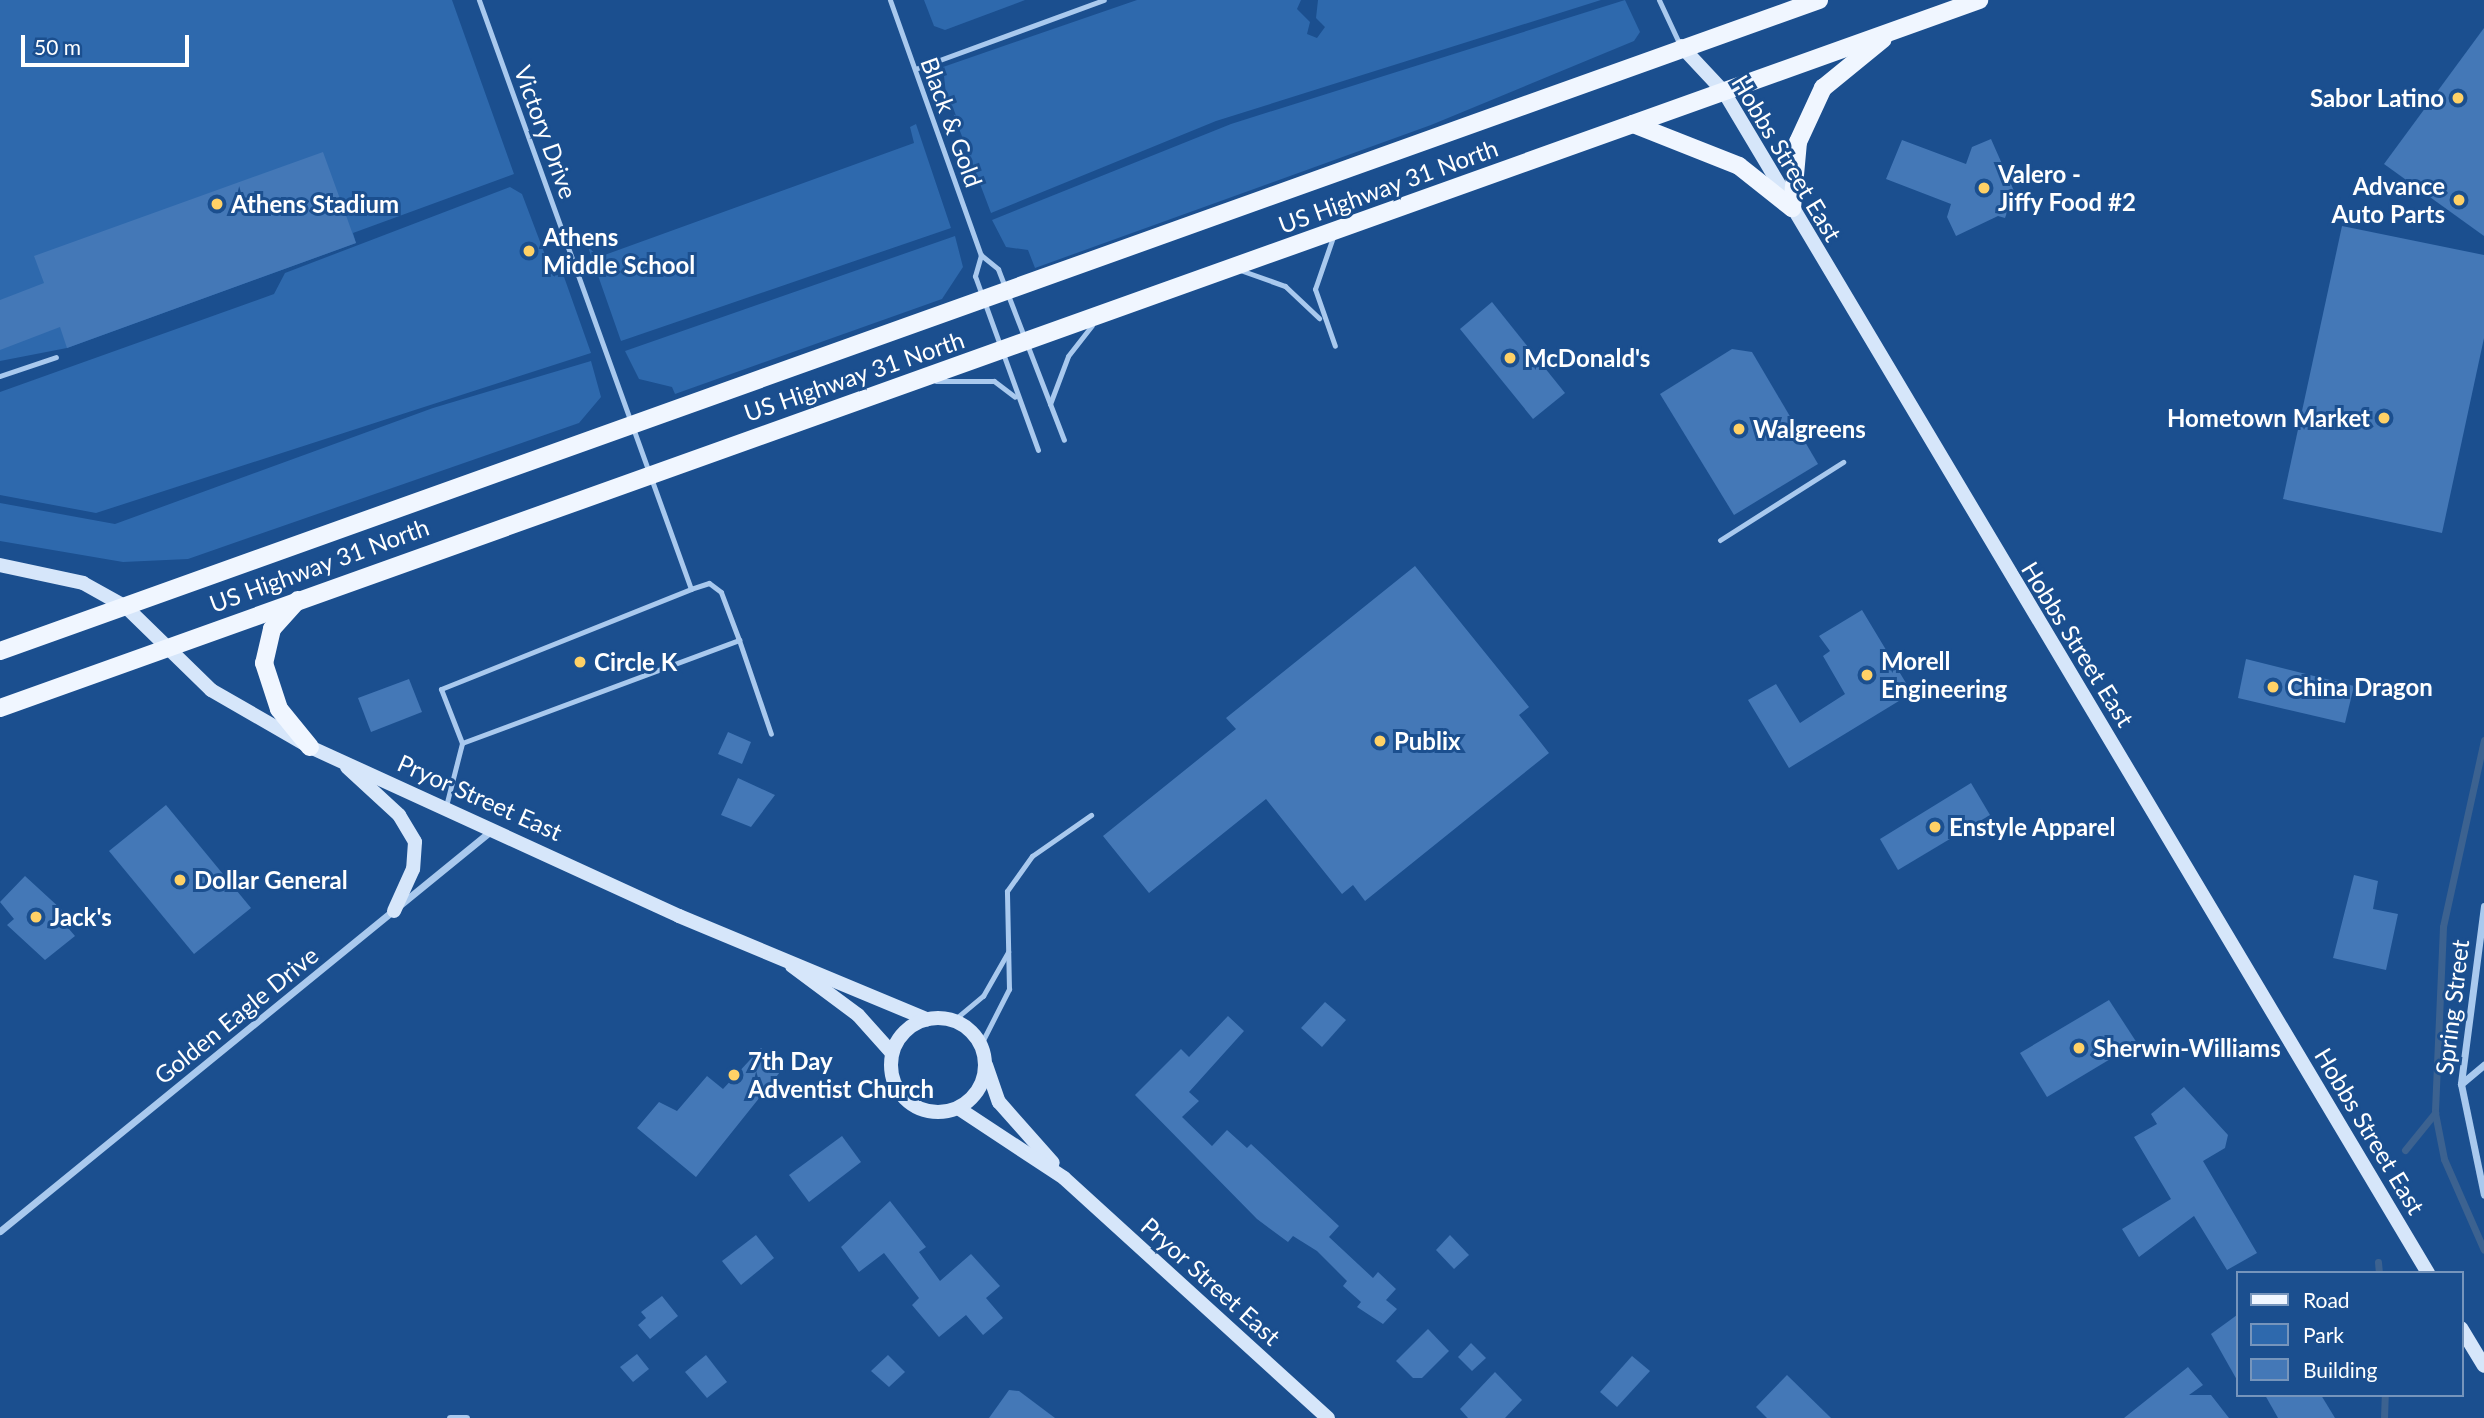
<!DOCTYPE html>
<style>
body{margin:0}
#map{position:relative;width:2484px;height:1418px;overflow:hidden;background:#1b4f8f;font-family:Lato,sans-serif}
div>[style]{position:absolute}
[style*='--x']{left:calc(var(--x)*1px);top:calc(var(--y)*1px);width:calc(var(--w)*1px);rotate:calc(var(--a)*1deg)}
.green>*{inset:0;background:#2e69ad}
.stream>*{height:7px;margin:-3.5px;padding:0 3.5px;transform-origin:3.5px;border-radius:3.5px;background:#3c6290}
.building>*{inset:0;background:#4478b7}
.lane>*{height:5px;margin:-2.5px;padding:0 2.5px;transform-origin:2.5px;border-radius:2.5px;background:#a9c9ee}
.street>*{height:7px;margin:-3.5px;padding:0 3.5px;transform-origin:3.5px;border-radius:3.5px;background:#a9c9ee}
.secondary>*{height:14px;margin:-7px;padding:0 7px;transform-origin:7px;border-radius:7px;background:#d6e6fa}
.secondary>.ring{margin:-7px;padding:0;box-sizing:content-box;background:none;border:14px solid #d6e6fa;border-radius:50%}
.primary>*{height:18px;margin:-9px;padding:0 9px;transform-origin:9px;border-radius:9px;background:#f0f6ff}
.dots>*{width:19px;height:19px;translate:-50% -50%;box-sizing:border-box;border:4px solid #1b4f8f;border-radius:50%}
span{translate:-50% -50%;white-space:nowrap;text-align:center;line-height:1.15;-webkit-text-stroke:6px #1b4f8f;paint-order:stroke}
.poi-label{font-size:24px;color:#fff;font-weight:700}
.right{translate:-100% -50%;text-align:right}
.left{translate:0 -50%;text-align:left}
.street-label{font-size:24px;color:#fff}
.legend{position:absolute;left:2236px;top:1271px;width:228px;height:126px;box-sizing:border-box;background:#1b4f8f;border:2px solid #7695bc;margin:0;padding:9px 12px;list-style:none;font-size:21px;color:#fff}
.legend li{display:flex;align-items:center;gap:14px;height:35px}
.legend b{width:35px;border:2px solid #7695bc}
.scale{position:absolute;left:21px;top:35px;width:168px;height:32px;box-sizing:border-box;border:4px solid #fff;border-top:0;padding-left:9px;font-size:21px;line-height:24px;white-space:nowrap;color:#fff;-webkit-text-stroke:5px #1b4f8f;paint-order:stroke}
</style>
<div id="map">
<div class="green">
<i style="clip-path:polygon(0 0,452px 0,514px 174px,353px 233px,356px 243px,67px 348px,0 361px)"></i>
<i style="clip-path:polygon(924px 0,1025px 0,945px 30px,934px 26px)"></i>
<i style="clip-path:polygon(1137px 0,1301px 0,1297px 9px,1310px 22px,1307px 34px,1317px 38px,1325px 27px,1316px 18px,1318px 0,1601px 0,1216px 121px,991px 213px,946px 94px,943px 67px)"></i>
<i style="clip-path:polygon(1625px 0,1640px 32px,1634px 41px,1431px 125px,1035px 268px,1028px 250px,1006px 247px,992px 220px,1231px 124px)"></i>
<i style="clip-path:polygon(916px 124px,951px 228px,621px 341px,588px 247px,599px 257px,914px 143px,910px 127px)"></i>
<i style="clip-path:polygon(510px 187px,522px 194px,553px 276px,563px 274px,591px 353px,96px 513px,0 495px,0 392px,274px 294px,285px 273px)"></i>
<i style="clip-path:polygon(955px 236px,963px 267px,942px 299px,675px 394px,672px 387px,639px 379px,625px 351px)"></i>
<i style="clip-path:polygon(591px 361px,601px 397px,579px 423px,188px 559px,123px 562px,0 541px,0 503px,115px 524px,433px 408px)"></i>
</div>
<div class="stream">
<i style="--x:2484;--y:740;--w:191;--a:102.4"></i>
<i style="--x:2443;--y:927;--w:186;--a:92.5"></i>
<i style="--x:2435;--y:1113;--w:47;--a:78.9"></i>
<i style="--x:2444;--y:1159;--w:99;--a:66.3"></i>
<i style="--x:2405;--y:1150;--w:48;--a:-51"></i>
<i style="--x:2378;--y:1262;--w:11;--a:85"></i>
<i style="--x:2384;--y:1418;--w:23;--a:-88"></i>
</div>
<div class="building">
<i style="clip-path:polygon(2484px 28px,2484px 236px,2384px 164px)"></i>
<i style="clip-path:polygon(1991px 139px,2014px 191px,2005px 218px,1998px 216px,1956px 236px,1947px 217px,1951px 204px,1886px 179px,1902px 140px,1966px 164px,1972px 147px)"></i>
<i style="clip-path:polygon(323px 152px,356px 243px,67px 348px,60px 327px,0 350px,0 300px,44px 283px,34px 256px)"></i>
<i style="clip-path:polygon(2342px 226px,2484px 255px,2484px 338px,2442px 533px,2283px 499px)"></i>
<i style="clip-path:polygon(1492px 302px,1565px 393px,1533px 419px,1460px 329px)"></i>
<i style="clip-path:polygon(1732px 349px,1752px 352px,1818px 464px,1734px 515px,1660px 394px)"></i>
<i style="clip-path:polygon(1415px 566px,1529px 707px,1519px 715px,1549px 753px,1365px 901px,1353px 885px,1342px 894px,1266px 799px,1149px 893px,1103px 836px,1236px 729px,1226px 718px)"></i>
<i style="clip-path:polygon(1862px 610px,1912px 693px,1789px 768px,1748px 700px,1776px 684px,1800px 723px,1845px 694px,1823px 656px,1830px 651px,1819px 636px)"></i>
<i style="clip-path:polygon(2246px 659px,2354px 686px,2345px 723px,2238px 698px)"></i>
<i style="clip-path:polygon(409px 679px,422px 712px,371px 732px,358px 698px)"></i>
<i style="clip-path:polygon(728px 732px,751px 742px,742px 764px,718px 754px)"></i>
<i style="clip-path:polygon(738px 778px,775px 795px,751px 827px,721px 815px)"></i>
<i style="clip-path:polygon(1971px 783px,1990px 815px,1898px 870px,1880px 839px)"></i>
<i style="clip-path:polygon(166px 805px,251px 908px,194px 954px,109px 851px)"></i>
<i style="clip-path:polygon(2354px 875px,2378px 881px,2373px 909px,2398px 914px,2386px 970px,2333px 958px)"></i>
<i style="clip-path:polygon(25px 876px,62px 910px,57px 915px,75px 936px,45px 960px,7px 925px,14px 919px,0 902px)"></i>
<i style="clip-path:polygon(2109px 1000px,2137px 1043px,2047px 1097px,2020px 1053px)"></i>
<i style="clip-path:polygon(1325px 1002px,1346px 1020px,1322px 1047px,1301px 1028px)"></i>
<i style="clip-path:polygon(1228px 1016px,1244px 1031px,1189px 1092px,1199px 1101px,1182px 1117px,1212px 1146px,1227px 1130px,1247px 1148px,1251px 1144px,1339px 1226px,1329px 1237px,1373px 1278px,1378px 1272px,1396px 1289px,1386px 1300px,1397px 1309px,1383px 1324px,1357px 1307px,1361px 1302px,1343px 1286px,1347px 1281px,1317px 1251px,1293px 1236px,1288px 1242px,1257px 1219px,1135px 1095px,1181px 1049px,1189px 1057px)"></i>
<i style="clip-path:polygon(761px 1048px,784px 1067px,696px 1177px,637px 1128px,659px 1102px,677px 1111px,707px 1076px,723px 1089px)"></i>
<i style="clip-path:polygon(2184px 1087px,2228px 1135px,2225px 1148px,2203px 1161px,2257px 1253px,2227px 1270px,2194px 1216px,2139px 1257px,2122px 1229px,2171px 1199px,2134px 1137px,2157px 1124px,2151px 1114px)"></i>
<i style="clip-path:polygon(842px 1136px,861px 1162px,809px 1202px,789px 1175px)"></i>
<i style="clip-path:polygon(890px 1201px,926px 1247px,919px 1252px,940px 1281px,971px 1254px,1000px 1286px,986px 1298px,1003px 1318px,983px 1335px,966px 1315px,939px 1337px,912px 1305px,919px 1298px,884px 1253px,859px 1272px,841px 1247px)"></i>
<i style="clip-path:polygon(756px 1235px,774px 1258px,741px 1285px,722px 1261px)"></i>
<i style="clip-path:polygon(1450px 1235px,1469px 1255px,1454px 1269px,1436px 1250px)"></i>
<i style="clip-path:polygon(662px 1296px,678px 1316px,650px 1339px,638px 1325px,646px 1318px,641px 1312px)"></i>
<i style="clip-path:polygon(2237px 1315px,2237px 1380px,2211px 1334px)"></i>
<i style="clip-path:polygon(1428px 1329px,1449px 1351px,1422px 1378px,1413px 1378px,1396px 1361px)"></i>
<i style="clip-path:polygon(1471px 1343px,1486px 1358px,1472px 1371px,1458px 1357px)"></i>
<i style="clip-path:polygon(637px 1354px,649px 1369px,633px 1382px,620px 1367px)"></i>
<i style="clip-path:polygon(706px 1355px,727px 1382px,707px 1398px,685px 1372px)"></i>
<i style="clip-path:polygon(888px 1355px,905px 1372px,889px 1387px,871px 1371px)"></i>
<i style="clip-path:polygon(1632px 1356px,1650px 1371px,1617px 1407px,1600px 1392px)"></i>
<i style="clip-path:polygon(2188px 1367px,2203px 1385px,2189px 1395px,2211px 1395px,2229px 1418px,2124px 1418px)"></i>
<i style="clip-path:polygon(1495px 1372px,1522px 1400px,1505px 1418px,1468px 1418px,1460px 1409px)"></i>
<i style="clip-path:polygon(1787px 1375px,1831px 1418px,1767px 1418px,1756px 1407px)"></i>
<i style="clip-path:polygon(1009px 1390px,1019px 1391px,1055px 1418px,989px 1418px)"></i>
<i style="clip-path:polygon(2265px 1395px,2321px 1395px,2335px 1418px,2278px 1418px)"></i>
</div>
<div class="lane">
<i style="--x:890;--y:0;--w:271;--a:70.4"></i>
<i style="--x:981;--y:255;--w:22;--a:39"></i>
<i style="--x:998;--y:269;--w:183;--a:68.9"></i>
<i style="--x:1659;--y:0;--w:50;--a:65"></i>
<i style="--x:915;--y:69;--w:201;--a:-20.1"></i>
<i style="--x:1333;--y:237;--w:55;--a:109.1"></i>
<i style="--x:1315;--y:289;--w:60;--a:70.7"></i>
<i style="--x:981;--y:255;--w:22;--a:106"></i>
<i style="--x:975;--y:276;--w:185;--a:70.1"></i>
<i style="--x:1240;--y:270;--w:48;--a:19.6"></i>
<i style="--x:1285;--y:286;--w:47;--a:43.3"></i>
<i style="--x:0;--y:376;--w:59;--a:-18.7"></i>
<i style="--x:936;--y:381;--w:58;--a:0"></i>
<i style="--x:994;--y:381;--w:26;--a:37"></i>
<i style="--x:1050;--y:404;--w:51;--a:-69.4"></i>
<i style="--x:1068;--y:356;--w:39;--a:-52"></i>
<i style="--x:1720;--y:540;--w:146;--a:-32.4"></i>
<i style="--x:739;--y:640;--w:99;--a:71.2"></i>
<i style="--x:462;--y:743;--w:296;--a:-20.4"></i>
<i style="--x:739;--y:640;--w:51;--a:-110.6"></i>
<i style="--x:721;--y:592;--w:15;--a:-143"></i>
<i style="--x:709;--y:583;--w:19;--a:162"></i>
<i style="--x:446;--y:806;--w:65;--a:-75.7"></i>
<i style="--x:462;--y:743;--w:58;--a:-111.3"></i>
<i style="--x:441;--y:689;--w:269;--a:-21.8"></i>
<i style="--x:691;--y:589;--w:626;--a:-109.8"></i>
<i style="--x:954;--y:1020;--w:38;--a:-40"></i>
<i style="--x:983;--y:996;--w:51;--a:-60.4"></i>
<i style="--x:981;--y:1044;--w:62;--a:-63"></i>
<i style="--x:1009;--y:989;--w:98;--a:-91.2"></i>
<i style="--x:1007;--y:891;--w:43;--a:-54.5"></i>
<i style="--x:1032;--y:856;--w:72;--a:-34.8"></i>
</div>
<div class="street">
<i style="--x:2484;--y:906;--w:179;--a:97.4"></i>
<i style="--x:2461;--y:1084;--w:113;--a:78.3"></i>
<i style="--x:2461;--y:1084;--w:30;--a:-40"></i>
<i style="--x:0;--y:1231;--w:635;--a:-39.18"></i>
<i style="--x:450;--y:1418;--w:16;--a:0"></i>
</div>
<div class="secondary">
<i style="--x:1681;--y:46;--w:63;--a:46.9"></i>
<i style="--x:1724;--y:92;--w:1375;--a:59.2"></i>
<i style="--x:0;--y:565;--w:85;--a:12.2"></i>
<i style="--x:83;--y:583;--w:49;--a:29.2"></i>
<i style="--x:126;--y:607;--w:119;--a:44.3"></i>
<i style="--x:211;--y:690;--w:114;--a:29.9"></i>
<i style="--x:310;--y:747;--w:406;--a:24.6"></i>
<i style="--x:679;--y:916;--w:269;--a:22.6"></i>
<i style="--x:347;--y:767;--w:71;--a:42.7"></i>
<i style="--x:399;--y:815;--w:31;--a:59"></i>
<i style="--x:415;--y:842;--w:27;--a:94"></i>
<i style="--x:413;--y:869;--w:46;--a:114.3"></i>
<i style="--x:792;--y:966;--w:82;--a:36.6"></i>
<i style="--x:858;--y:1015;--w:51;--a:48.2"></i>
<i class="ring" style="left:891px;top:1018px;width:80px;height:80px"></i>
<i style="--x:986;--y:1065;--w:39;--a:71"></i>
<i style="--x:999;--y:1102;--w:81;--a:48.5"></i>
<i style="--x:958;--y:1108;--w:127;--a:33.4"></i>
<i style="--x:1064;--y:1178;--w:357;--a:42.3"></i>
<i style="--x:2461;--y:1328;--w:44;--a:58.8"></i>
</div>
<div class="primary">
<i style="--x:1633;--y:124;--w:114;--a:21.6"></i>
<i style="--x:1739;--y:166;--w:68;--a:38.4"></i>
<i style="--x:1792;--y:208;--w:66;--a:-84.8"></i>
<i style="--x:1798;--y:142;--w:60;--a:-65.2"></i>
<i style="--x:1823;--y:88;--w:77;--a:-39.2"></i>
<i style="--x:298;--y:600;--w:39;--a:132"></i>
<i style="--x:272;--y:629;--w:35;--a:103"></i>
<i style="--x:264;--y:663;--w:48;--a:71.9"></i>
<i style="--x:279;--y:709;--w:49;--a:50.8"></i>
<i style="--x:0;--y:651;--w:1932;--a:-19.69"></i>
<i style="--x:0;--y:708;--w:2102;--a:-19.68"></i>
</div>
<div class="dots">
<i style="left:2458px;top:98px;background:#ffd166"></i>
<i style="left:1984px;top:188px;background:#ffd166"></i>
<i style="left:2459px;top:200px;background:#ffd166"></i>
<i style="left:217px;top:204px;background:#ffd166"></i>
<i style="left:529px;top:251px;background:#ffd166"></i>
<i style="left:1510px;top:358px;background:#ffd166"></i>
<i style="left:2384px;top:418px;background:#ffd166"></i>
<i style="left:1739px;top:429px;background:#ffd166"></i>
<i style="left:580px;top:662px;background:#ffd166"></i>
<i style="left:1867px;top:675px;background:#ffd166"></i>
<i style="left:2273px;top:687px;background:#ffd166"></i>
<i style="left:1380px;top:741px;background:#ffd166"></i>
<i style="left:1935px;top:827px;background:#ffd166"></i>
<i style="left:180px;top:880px;background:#ffd166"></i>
<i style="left:36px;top:917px;background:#ffd166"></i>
<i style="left:2079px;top:1048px;background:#ffd166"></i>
<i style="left:734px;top:1075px;background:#ffd166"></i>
</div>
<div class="poi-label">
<span class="right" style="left:2444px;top:98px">Sabor Latino</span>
<span class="left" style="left:1998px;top:188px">Valero -<br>Jiffy Food #2</span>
<span class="right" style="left:2445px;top:200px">Advance<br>Auto Parts</span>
<span class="left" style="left:231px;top:204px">Athens Stadium</span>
<span class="left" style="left:543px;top:251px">Athens<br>Middle School</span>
<span class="left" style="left:1524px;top:358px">McDonald's</span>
<span class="right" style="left:2370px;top:418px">Hometown Market</span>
<span class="left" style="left:1753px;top:429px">Walgreens</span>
<span class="left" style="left:1881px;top:675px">Morell<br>Engineering</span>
<span class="left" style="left:594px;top:662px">Circle K</span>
<span class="left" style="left:2287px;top:687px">China Dragon</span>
<span class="left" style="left:1394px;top:741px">Publix</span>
<span class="left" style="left:1949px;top:827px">Enstyle Apparel</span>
<span class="left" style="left:194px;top:880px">Dollar General</span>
<span class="left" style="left:50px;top:917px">Jack's</span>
<span class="left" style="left:2093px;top:1048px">Sherwin-Williams</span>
<span class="left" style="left:748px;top:1075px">7th Day<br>Adventist Church</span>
</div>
<div class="street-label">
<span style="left:952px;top:122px;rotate:70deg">Black &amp; Gold</span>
<span style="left:546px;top:132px;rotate:70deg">Victory Drive</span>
<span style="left:1787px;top:158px;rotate:59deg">Hobbs Street East</span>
<span style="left:1388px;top:186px;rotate:-20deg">US Highway 31 North</span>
<span style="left:854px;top:376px;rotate:-19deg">US Highway 31 North</span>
<span style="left:319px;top:565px;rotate:-20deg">US Highway 31 North</span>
<span style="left:2078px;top:644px;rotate:58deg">Hobbs Street East</span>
<span style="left:480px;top:797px;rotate:24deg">Pryor Street East</span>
<span style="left:2452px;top:1007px;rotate:-83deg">Spring Street</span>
<span style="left:236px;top:1015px;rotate:-39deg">Golden Eagle Drive</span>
<span style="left:2370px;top:1131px;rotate:59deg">Hobbs Street East</span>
<span style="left:1211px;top:1281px;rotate:42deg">Pryor Street East</span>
</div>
<ul class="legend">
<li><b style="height:9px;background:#f0f6ff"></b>Road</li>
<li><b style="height:19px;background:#2e69ad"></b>Park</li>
<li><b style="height:19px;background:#4478b7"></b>Building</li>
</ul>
<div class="scale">50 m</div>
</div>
